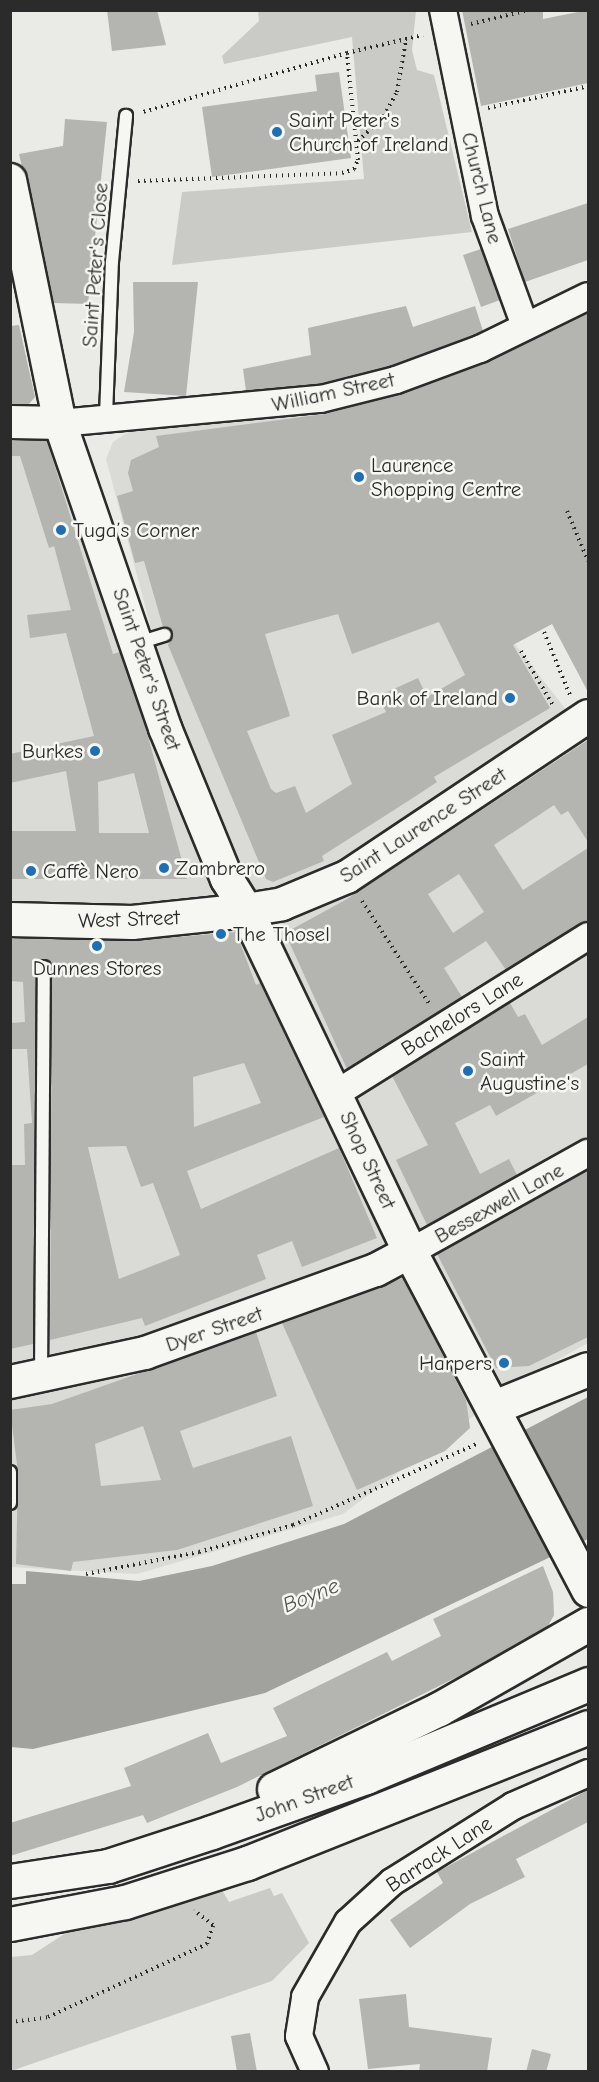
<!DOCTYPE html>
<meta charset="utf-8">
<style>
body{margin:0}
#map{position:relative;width:599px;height:2082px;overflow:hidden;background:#eaeae6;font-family:"Comic Neue",sans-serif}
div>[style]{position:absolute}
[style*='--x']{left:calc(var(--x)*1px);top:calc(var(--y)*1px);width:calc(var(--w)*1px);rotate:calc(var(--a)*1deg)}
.built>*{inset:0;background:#dadad6}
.green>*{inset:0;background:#cacac7}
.water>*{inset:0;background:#a1a19e}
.building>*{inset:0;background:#b4b4b1}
.path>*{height:4px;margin-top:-2px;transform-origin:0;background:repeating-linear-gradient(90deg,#2b2b2b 0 1.5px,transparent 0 6px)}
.roads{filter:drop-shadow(2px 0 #2b2b2b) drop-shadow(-2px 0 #2b2b2b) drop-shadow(0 2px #2b2b2b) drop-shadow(0 -2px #2b2b2b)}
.service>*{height:12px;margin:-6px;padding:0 6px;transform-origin:6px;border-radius:6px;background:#f6f6f2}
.minor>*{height:26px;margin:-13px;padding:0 13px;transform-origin:13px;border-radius:13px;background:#f6f6f2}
.tertiary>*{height:32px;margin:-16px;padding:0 16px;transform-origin:16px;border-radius:16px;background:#f6f6f2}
.secondary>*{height:33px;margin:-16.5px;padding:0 16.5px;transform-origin:16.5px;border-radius:16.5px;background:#f6f6f2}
.dots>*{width:16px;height:16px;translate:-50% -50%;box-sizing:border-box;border:3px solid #f6f6f2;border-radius:50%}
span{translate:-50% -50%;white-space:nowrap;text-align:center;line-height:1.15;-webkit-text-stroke:5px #f6f6f2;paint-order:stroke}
.poi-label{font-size:21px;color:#2b2b2b}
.left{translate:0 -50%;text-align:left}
.right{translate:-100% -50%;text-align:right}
.street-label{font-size:21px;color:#2b2b2b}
.water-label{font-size:22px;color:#545453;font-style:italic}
.frame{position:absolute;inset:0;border:12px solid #2b2b2b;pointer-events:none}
</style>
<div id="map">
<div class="built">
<i style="clip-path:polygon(588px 300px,588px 563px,562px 513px,511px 639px,588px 738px,588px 1343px,524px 1378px,343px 1514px,137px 1574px,11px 1567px,11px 435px,56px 431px,131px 655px,158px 654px,106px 459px,113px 442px,133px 429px,309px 407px)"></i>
</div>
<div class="green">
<i style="clip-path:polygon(258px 11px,416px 11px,412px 50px,417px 70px,434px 75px,472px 232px,172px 265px,182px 192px,364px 179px,352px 37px,224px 64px,222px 56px,259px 21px)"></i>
<i style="clip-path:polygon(270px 1888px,274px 1896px,282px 1893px,309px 1943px,272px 1981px,11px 2071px,11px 1957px,32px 1955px,75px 1927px,222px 1890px,229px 1902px)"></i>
</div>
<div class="water">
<i style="clip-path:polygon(588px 1397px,588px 1539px,265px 1693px,33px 1749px,11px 1747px,10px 1584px,26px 1584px,26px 1571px,139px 1581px,212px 1566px,344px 1524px)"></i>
</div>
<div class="building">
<i style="clip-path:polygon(107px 10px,157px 10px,166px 45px,112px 51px)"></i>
<i style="clip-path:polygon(462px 10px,543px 10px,543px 19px,588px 10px,588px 83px,481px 106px)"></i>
<i style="clip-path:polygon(339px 72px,351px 158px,212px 177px,202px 107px,317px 91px,315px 75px)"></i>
<i style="clip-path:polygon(65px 119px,107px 122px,88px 304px,54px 303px,19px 154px,63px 146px)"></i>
<i style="clip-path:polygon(588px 203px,588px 260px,525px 282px,508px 229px)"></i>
<i style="clip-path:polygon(481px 249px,500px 300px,481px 307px,463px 255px)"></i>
<i style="clip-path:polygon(133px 282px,198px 282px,186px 396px,124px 392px,134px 332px)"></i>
<i style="clip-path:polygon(406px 306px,413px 327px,475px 306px,483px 331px,392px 366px,318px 384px,246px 391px,243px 369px,311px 355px,308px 328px)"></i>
<i style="clip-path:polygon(evenodd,588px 314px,588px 692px,552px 624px,513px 645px,550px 708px,434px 777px,437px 782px,416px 796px,322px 856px,324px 861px,273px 882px,266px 879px,168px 645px,173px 633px,163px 627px,144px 561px,135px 563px,117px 496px,133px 491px,128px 473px,131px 460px,159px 447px,156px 436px,325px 414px,401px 394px,487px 363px,588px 314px,338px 614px,352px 654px,439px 622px,465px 675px,427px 697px,418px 678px,378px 696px,386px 712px,332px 735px,352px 784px,306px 813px,295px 786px,276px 793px,271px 789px,247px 731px,290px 716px,265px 634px,338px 614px)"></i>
<i style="clip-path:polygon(19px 325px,35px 397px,29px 404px,10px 404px,10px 326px)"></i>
<i style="clip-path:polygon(evenodd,10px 440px,47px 441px,113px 654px,120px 652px,144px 722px,187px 879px,10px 879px,10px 831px,76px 831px,66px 771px,10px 783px,10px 754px,94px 736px,66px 633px,30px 638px,27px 615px,71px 610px,54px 546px,49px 548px,20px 456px,10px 456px,10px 440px,134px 773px,149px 833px,99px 833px,98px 782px,134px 773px)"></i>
<i style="clip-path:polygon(evenodd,588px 740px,588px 842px,568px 811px,561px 815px,554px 805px,494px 845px,523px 890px,588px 848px,588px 921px,506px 970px,486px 941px,444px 968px,462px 997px,347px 1069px,285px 933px,347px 899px,588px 740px,459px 874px,484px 912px,453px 933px,428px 894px,459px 874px)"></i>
<i style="clip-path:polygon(evenodd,236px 932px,256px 985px,260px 983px,324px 1117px,187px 1171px,201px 1209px,339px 1148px,377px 1238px,302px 1267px,292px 1241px,257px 1255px,266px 1279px,145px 1326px,142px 1318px,50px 1340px,52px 967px,40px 960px,36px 967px,33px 1344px,10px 1349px,10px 1165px,25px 1165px,24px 1124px,32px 1123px,27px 1049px,10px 1049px,10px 1023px,25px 1022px,23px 982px,10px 981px,10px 938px,132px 941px,236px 932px,244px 1063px,261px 1103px,194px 1127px,193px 1077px,244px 1063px,236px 932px,126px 1146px,141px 1187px,153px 1183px,180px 1255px,119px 1279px,88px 1147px,126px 1146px)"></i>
<i style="clip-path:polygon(510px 1003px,518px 1017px,525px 1014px,542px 1045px,588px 1017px,588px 1064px,496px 1116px,490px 1105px,455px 1123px,480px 1174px,509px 1159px,517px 1175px,427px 1225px,396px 1160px,428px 1145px,392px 1076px)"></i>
<i style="clip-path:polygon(588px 1170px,588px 1337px,529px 1366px,496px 1368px,437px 1254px)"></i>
<i style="clip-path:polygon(403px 1278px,466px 1400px,470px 1428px,445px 1451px,357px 1490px,282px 1323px)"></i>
<i style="clip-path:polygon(evenodd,256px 1332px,277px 1396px,180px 1431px,193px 1468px,291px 1436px,313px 1506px,177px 1550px,73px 1562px,71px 1571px,16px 1564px,18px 1472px,10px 1410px,52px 1404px,256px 1332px,143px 1426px,161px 1480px,101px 1486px,95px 1444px,143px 1426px)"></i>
<i style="clip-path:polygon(543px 1566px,553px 1592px,554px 1615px,548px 1626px,461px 1675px,237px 1787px,147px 1823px,143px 1815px,10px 1856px,10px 1823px,131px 1786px,124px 1768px,208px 1733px,221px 1763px,287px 1736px,273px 1708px,387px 1652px,392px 1661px,441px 1636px,433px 1619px)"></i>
<i style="clip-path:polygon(588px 1790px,588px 1822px,516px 1859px,525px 1877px,470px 1904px,410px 1948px,390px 1920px,443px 1883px,437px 1872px)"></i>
<i style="clip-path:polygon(406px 1994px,409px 2027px,492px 2038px,487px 2072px,419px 2072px,420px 2064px,368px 2069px,359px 1999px)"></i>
<i style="clip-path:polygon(250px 2033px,257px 2072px,237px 2072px,231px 2036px)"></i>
<i style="clip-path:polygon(532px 2049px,551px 2054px,546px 2072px,526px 2072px)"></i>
</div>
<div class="path">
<i style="--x:471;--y:24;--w:60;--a:-13.6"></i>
<i style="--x:347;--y:53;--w:78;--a:-13.3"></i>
<i style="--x:488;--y:108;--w:99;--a:-12.2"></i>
<i style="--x:358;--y:141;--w:36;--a:-44"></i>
<i style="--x:384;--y:116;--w:27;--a:-62"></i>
<i style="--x:397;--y:92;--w:53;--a:-80.2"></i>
<i style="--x:138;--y:181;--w:204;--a:-2.2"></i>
<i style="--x:342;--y:173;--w:13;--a:-18"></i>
<i style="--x:354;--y:169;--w:10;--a:-66"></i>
<i style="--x:358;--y:160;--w:108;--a:-95.9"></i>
<i style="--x:347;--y:53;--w:213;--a:163.9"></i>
<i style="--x:567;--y:511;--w:54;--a:67.2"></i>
<i style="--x:544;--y:632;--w:68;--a:67.6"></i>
<i style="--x:521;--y:651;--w:65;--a:59.5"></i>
<i style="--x:362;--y:901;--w:124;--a:56.8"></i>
<i style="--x:86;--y:1574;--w:115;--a:-11"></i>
<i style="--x:199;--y:1552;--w:98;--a:-16"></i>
<i style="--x:293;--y:1525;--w:203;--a:-23.8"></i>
<i style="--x:10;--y:2022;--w:38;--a:-7"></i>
<i style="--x:48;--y:2017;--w:175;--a:-24.7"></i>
<i style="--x:207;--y:1944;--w:20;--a:-72"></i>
<i style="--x:213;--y:1925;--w:24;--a:-142"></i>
</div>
<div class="roads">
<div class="service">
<i style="--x:106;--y:416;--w:154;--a:-87.8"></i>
<i style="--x:112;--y:262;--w:147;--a:-84.5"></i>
<i style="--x:138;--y:643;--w:28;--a:-17"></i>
<i style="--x:41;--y:1376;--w:409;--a:-89.6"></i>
<i style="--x:10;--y:1472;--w:31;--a:90"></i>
</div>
<div class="minor">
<i style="--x:443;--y:10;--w:210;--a:78.5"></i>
<i style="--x:485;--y:216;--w:117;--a:70"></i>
<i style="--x:60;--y:423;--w:262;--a:-5.3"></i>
<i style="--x:321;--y:399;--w:77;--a:-14.2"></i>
<i style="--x:396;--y:380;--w:90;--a:-20.3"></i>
<i style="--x:480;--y:349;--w:120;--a:-26.1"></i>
<i style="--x:337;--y:1093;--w:296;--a:-32"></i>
<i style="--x:410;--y:1252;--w:204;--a:-29.1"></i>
<i style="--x:315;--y:2072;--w:39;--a:-114"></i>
<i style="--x:299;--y:2036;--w:39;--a:-81"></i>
<i style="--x:305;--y:1997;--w:86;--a:-60.2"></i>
<i style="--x:348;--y:1922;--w:59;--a:-42.3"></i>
<i style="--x:392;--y:1882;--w:143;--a:-32.1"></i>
<i style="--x:513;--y:1806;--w:82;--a:-23.7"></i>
</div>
<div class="tertiary">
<i style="--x:10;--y:180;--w:248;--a:78.4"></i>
<i style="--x:60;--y:423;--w:323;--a:71"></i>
<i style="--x:165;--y:728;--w:163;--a:67.7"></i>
<i style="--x:227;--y:879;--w:36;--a:58"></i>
<i style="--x:246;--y:910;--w:36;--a:-9"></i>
<i style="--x:282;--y:904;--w:70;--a:-22.6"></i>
<i style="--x:347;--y:877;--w:290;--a:-33.7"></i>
<i style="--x:10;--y:422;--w:50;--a:1.1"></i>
<i style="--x:10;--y:1382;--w:138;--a:-12.1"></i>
<i style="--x:145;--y:1353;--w:245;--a:-19.8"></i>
<i style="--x:376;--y:1270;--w:38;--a:-28"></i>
</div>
<div class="secondary">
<i style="--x:10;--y:919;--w:122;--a:1.4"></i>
<i style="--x:132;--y:922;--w:115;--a:-6"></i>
<i style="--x:246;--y:910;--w:379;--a:64.4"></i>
<i style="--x:410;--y:1252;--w:382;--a:62.2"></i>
<i style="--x:494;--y:1407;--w:101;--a:-22"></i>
<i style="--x:274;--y:1789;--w:183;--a:-25.9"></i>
<i style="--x:439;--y:1709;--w:172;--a:-29.7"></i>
<i style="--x:10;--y:1881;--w:99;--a:-8.7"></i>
<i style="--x:108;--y:1866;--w:109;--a:-18.1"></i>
<i style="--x:212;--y:1832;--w:164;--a:-19.7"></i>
<i style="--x:366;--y:1777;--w:241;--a:-22.7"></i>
<i style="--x:10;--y:1924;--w:117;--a:-10.8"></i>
<i style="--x:125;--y:1902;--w:128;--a:-17.7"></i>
<i style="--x:247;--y:1863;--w:367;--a:-21.7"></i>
</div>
</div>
<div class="dots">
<i style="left:277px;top:132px;background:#1f6fb2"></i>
<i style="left:359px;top:477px;background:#1f6fb2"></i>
<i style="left:61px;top:530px;background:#1f6fb2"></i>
<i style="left:510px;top:698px;background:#1f6fb2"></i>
<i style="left:95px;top:751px;background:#1f6fb2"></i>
<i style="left:164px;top:868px;background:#1f6fb2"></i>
<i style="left:31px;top:871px;background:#1f6fb2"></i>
<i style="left:221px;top:934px;background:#1f6fb2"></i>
<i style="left:97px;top:946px;background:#1f6fb2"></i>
<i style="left:468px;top:1071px;background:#1f6fb2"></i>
<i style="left:504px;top:1363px;background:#1f6fb2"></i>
</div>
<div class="poi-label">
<span class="left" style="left:289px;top:132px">Saint Peter's<br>Church of Ireland</span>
<span class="left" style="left:371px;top:477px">Laurence<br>Shopping Centre</span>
<span class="left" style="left:73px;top:530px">Tuga’s Corner</span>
<span class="right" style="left:498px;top:698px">Bank of Ireland</span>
<span class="right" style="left:83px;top:751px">Burkes</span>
<span class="left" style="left:176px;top:868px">Zambrero</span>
<span class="left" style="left:43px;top:871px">Caffè Nero</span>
<span class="left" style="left:233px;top:934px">The Thosel</span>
<span style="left:97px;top:968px">Dunnes Stores</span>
<span class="left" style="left:480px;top:1071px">Saint<br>Augustine's</span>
<span class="right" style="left:492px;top:1363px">Harpers</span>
</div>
<div class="street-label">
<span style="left:482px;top:188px;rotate:76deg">Church Lane</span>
<span style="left:95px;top:265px;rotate:-86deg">Saint Peter's Close</span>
<span style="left:333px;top:392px;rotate:-12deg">William Street</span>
<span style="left:147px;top:669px;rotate:71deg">Saint Peter's Street</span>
<span style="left:423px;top:825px;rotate:-33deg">Saint Laurence Street</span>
<span style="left:129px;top:919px;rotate:-2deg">West Street</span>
<span style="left:462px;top:1014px;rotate:-32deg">Bachelors Lane</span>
<span style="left:368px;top:1160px;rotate:65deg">Shop Street</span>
<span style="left:499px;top:1203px;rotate:-29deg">Bessexwell Lane</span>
<span style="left:214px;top:1329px;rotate:-19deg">Dyer Street</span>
<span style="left:304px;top:1798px;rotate:-20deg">John Street</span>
<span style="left:439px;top:1854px;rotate:-33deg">Barrack Lane</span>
</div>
<div class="water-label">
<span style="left:311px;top:1596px;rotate:-22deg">Boyne</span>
</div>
<div class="frame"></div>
</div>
